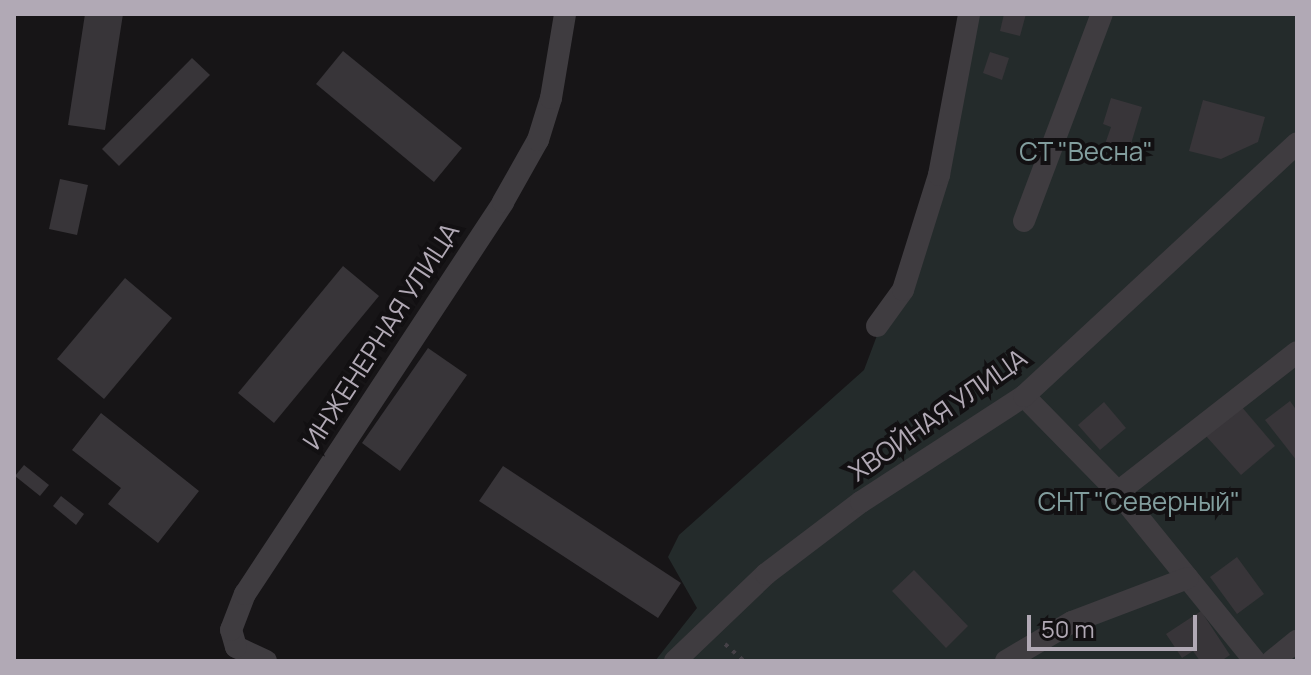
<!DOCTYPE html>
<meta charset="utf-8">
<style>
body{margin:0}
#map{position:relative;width:1311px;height:675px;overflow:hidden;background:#171517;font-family:Manrope,sans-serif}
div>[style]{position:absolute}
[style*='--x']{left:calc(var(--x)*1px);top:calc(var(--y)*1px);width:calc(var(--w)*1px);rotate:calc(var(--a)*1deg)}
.green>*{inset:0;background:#242b2b}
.building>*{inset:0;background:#383539}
.path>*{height:4px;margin-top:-2px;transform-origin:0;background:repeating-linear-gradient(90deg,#454147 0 4px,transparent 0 10px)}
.minor>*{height:22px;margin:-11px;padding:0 11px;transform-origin:11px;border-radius:11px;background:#3f3c40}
span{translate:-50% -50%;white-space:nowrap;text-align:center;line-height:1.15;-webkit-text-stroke:8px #121012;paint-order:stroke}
.park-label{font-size:26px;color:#829e9e}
.street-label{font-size:26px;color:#b1a9b5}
.frame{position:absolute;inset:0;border:16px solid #b1a9b5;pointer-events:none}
.scale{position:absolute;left:1027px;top:615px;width:170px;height:36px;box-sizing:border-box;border:4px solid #b1a9b5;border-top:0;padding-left:10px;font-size:24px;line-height:28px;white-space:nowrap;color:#b1a9b5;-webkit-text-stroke:6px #121012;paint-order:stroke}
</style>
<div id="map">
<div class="green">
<i style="clip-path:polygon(968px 14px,1297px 14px,1297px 661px,655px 661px,697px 608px,668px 557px,679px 535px,864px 370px,945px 155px)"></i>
</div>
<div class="building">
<i style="clip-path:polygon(85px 14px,123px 14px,105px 130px,68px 125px)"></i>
<i style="clip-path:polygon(1004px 14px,1026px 14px,1020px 36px,1000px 31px)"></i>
<i style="clip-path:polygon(343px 51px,462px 148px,434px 182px,316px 84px)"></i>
<i style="clip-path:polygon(990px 52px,1009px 58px,1002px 80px,983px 73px)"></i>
<i style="clip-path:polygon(192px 58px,210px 75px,119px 166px,102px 149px)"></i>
<i style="clip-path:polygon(1111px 98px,1142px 107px,1128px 154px,1104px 147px,1111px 127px,1103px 124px)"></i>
<i style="clip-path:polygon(1203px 100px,1265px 117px,1258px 142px,1221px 159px,1189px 151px)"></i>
<i style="clip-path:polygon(60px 179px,88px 185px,77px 235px,49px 229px)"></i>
<i style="clip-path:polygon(343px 266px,379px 296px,274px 423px,238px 393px)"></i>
<i style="clip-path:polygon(125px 278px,172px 318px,104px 399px,57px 359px)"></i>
<i style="clip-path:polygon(428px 348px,467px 375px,400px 471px,362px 443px)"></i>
<i style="clip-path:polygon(1290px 401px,1297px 411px,1297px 461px,1265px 420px)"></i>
<i style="clip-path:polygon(1104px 402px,1126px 428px,1100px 450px,1078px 425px)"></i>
<i style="clip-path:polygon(1241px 406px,1275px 446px,1241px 475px,1206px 436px)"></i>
<i style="clip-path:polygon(101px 413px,199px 491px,158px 543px,108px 504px,121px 488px,72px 450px)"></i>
<i style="clip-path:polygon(24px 465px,49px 485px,40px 496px,15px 476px)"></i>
<i style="clip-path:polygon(503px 466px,681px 583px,658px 618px,479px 501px)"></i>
<i style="clip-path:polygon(61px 496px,84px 514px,76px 525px,53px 506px)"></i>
<i style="clip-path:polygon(1237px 557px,1264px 594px,1237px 614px,1210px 577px)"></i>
<i style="clip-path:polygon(914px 570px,968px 626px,946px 648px,892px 591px)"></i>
<i style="clip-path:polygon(1201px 611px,1230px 655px,1221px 661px,1200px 661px,1193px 651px,1182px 658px,1166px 634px)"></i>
</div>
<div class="path">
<i style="--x:725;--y:644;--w:25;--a:42"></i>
</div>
<div class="minor">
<i style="--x:1024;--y:221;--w:221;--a:-69.4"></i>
<i style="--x:877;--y:326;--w:44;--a:-54.2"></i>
<i style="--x:903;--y:290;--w:121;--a:-72.6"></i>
<i style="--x:939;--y:175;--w:164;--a:-79.4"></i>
<i style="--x:1024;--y:396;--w:134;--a:45.6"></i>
<i style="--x:1118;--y:492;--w:218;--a:51"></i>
<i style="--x:1118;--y:492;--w:227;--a:-38"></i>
<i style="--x:266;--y:661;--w:33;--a:-155"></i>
<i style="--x:236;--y:647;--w:18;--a:-106"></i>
<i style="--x:231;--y:630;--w:39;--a:-69"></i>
<i style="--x:245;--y:594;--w:469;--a:-56.6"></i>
<i style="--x:503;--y:202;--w:71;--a:-60.6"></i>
<i style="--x:538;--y:140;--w:44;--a:-72.8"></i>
<i style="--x:551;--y:98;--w:85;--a:-80.5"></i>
<i style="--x:675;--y:661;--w:126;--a:-43.7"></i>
<i style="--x:766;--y:574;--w:119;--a:-37.2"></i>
<i style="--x:861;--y:502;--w:194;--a:-33"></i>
<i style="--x:1024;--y:396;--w:372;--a:-42.8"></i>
<i style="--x:1006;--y:661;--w:77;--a:-30.6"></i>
<i style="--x:1072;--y:622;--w:124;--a:-20.8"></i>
<i style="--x:1272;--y:661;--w:32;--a:-39"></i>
</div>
<div class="park-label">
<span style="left:1086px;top:152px">СТ "Весна"</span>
<span style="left:1139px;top:502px">СНТ "Северный"</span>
</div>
<div class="street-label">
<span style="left:381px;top:336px;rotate:-57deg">ИНЖЕНЕРНАЯ УЛИЦА</span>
<span style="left:938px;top:415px;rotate:-35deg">ХВОЙНАЯ УЛИЦА</span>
</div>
<div class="frame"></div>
<div class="scale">50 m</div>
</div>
